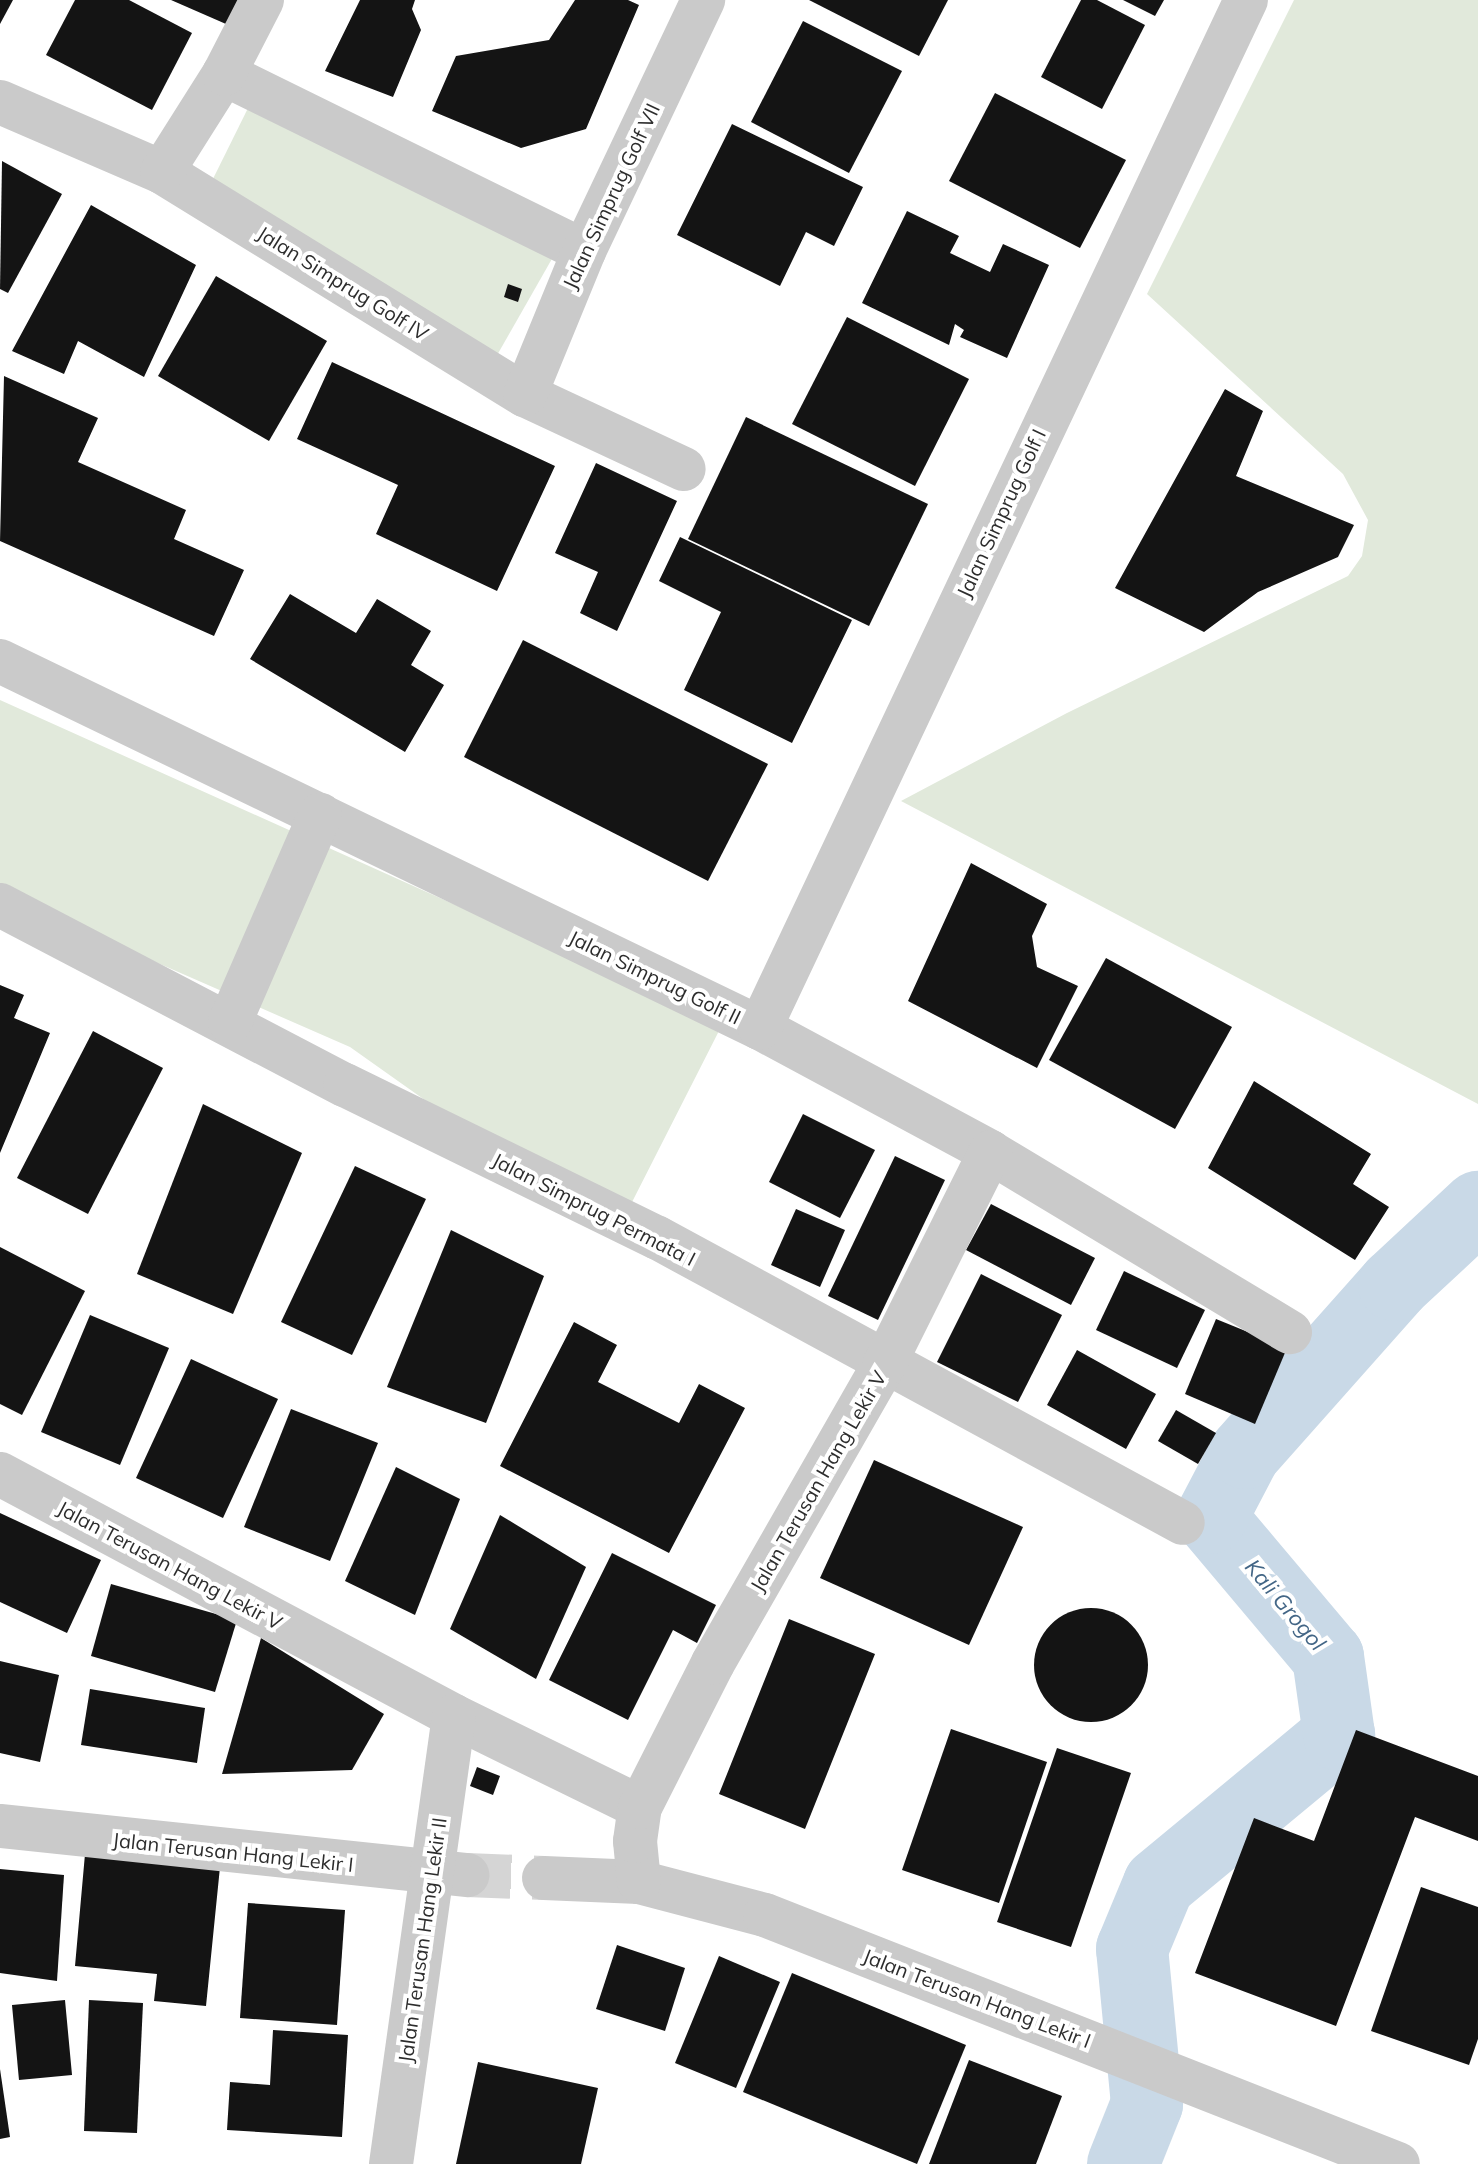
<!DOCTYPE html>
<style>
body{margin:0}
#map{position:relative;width:1478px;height:2164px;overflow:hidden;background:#fff;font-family:Mulish,sans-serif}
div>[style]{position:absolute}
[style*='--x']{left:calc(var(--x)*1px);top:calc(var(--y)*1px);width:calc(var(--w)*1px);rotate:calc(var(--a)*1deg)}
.green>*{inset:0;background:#e1e9db}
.river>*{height:72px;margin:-36px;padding:0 36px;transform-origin:36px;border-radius:36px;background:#c9d9e7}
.building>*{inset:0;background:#141414}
.round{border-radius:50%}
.minor-tunnel>*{height:44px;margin-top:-22px;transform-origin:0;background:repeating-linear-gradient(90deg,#d5d5d5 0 44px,transparent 0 66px)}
.minor>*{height:44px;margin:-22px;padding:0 22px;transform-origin:22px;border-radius:22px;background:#cacaca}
span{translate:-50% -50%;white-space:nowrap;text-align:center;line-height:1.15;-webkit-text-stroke:8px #fff;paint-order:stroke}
.street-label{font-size:20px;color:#2d2d2d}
.water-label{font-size:22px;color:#436686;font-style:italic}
</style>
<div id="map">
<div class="green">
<i style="clip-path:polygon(1294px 0,1478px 0,1478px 1104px,901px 801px,1067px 713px,1348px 576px,1362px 556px,1368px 520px,1343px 474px,1147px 294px)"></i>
<i style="clip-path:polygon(254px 96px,557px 250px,496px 357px,205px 195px)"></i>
<i style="clip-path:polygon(0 700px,722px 1025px,629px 1208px,453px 1120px,350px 1047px,0 894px)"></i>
</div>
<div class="river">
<i style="--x:1123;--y:2164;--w:65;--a:-68.2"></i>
<i style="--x:1147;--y:2104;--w:156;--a:-95.5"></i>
<i style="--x:1132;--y:1949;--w:70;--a:-67.4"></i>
<i style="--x:1159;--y:1884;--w:234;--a:-39.6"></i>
<i style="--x:1339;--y:1735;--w:79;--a:-98"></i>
<i style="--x:1328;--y:1657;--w:182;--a:-130.1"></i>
<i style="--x:1211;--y:1518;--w:73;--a:-62.4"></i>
<i style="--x:1245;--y:1453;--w:225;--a:-48.4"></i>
<i style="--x:1394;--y:1285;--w:115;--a:-42.9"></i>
</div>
<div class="building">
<i style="clip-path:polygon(0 0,13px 0,0 24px)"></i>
<i style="clip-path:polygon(75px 0,129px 0,192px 33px,152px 110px,46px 55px)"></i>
<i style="clip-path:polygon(171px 0,256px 0,242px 31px)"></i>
<i style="clip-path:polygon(360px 0,415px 0,412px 9px,421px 30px,393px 97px,325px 71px)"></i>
<i style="clip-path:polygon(575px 0,628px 0,639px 5px,586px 129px,521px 148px,432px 111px,456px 56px,549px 40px)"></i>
<i style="clip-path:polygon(809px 0,948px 0,919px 56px)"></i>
<i style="clip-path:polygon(1081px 0,1097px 0,1145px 25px,1102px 109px,1041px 77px)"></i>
<i style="clip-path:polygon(1123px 0,1164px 0,1155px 16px)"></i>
<i style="clip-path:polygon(803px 21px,902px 71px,849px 173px,751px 122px)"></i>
<i style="clip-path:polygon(995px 93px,1126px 160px,1080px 248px,949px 181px)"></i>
<i style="clip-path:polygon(732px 124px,863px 187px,834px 246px,806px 232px,780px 286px,677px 235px)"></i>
<i style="clip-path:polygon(2px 161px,62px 194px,8px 293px,0 289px)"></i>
<i style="clip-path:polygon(91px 205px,196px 265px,144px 377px,78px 341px,64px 374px,12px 351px)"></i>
<i style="clip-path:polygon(907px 211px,959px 236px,950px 253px,990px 272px,1003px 244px,1049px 265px,1007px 358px,960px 337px,964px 330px,955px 324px,949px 345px,862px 303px)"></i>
<i style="clip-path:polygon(216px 276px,327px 341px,269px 441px,158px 376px)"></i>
<i style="clip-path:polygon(508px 284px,522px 289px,518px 302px,504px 297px)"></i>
<i style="clip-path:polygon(847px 317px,969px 379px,915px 486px,792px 424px)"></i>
<i style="clip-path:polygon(332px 362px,555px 466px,497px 591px,376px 534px,398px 485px,297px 439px)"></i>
<i style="clip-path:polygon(4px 376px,98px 418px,78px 462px,186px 510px,174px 539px,244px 570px,214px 636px,0 541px)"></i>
<i style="clip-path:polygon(1225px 389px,1263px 411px,1236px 476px,1354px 525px,1338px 557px,1258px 592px,1204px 632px,1115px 588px)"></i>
<i style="clip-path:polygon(746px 417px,928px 504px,869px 626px,688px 539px)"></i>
<i style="clip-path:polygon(596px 463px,677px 501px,617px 631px,580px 613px,598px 572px,555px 553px)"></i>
<i style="clip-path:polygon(680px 537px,852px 620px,792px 743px,684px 690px,721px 612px,659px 581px)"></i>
<i style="clip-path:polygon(290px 594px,356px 633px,377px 599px,431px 631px,411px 665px,444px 685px,405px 752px,250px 659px)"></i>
<i style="clip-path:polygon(523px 640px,768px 764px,708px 881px,464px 757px)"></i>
<i style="clip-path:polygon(971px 863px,1047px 904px,1032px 936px,1037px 967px,1078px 986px,1037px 1068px,908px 1001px)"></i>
<i style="clip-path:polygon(1106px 958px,1232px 1027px,1175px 1129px,1049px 1060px)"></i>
<i style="clip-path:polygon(0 985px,24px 995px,14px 1018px,50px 1033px,0 1153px)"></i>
<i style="clip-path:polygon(93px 1031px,163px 1068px,88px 1214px,17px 1178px)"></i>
<i style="clip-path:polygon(1254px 1081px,1371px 1154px,1353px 1184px,1389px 1207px,1355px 1260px,1208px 1168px)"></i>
<i style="clip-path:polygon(203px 1104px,302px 1153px,233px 1314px,137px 1274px)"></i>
<i style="clip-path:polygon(803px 1114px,875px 1150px,840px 1218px,769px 1182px)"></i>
<i style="clip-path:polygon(895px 1156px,945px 1180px,878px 1320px,828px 1296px)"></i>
<i style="clip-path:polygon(355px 1166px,426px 1199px,352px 1355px,281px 1322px)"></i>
<i style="clip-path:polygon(991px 1204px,1095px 1258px,1071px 1305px,966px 1250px)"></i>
<i style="clip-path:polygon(796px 1209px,845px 1230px,820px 1287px,771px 1265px)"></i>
<i style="clip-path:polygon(451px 1230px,544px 1276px,486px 1423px,387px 1387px)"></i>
<i style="clip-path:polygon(0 1247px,85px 1291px,22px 1415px,0 1404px)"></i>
<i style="clip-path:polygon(1124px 1271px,1205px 1310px,1177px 1368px,1096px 1330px)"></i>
<i style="clip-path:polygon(981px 1274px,1062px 1315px,1018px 1402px,937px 1362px)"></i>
<i style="clip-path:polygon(90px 1315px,169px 1348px,120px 1465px,41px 1432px)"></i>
<i style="clip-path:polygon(1216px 1319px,1287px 1348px,1255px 1424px,1185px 1394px)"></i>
<i style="clip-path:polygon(574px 1322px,617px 1345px,598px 1382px,679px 1423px,699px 1384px,745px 1408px,669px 1553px,500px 1466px)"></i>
<i style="clip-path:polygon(1077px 1350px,1156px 1394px,1126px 1449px,1047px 1405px)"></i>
<i style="clip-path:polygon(191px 1359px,278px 1399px,223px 1518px,136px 1478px)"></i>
<i style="clip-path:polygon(291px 1409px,378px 1443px,330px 1561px,244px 1527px)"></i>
<i style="clip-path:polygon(1176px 1410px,1216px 1433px,1198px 1464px,1158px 1441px)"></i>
<i style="clip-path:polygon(874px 1460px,1023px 1527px,969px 1645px,820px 1578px)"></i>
<i style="clip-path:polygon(396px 1467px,460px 1499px,415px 1615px,345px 1581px)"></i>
<i style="clip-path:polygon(0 1513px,101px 1560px,67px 1633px,0 1602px)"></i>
<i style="clip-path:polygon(500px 1515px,586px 1567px,536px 1679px,450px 1629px)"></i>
<i style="clip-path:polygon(612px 1553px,716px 1605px,697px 1643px,673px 1630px,628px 1720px,549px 1680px)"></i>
<i style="clip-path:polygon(111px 1584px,237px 1620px,215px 1692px,91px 1656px)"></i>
<i class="round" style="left:1034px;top:1608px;width:114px;height:114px"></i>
<i style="clip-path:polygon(789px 1619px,875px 1654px,805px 1829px,719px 1794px)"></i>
<i style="clip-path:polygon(261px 1638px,384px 1714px,352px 1770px,222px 1774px)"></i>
<i style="clip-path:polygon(0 1661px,59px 1675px,40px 1762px,0 1753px)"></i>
<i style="clip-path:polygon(90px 1689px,205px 1708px,197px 1763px,81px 1745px)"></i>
<i style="clip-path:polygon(951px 1729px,1047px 1762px,999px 1903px,902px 1870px)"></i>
<i style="clip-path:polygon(1356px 1730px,1478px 1776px,1478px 1841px,1415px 1817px,1336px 2026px,1195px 1973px,1254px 1818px,1314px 1841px)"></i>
<i style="clip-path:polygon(1057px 1748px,1131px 1773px,1071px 1947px,997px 1922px)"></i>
<i style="clip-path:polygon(477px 1767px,500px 1776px,493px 1795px,470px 1786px)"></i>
<i style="clip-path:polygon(85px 1854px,220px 1867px,206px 2006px,154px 2001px,157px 1974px,75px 1966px)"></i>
<i style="clip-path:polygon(0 1869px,64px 1875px,57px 1981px,0 1973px)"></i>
<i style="clip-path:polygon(1421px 1887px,1478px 1907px,1478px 2039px,1469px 2065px,1371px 2031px)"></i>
<i style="clip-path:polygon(248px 1903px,345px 1910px,337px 2025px,240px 2018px)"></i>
<i style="clip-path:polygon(617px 1945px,685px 1968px,665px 2031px,596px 2009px)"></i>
<i style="clip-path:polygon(719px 1956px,780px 1982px,736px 2088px,675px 2063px)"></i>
<i style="clip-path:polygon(792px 1973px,966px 2045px,917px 2164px,743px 2092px)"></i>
<i style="clip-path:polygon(65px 2000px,72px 2075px,19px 2080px,12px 2005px)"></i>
<i style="clip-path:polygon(89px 2000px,143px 2003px,137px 2133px,84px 2131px)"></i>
<i style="clip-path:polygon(273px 2030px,348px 2035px,342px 2137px,227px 2130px,230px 2082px,270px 2085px)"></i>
<i style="clip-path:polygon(969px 2060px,1062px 2096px,1036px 2164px,929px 2164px)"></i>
<i style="clip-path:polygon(478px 2062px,598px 2088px,581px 2164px,456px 2164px)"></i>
<i style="clip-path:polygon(0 2069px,10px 2137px,0 2139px)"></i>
</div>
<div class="minor-tunnel">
<i style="--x:467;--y:1875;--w:77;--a:2.2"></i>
</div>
<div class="minor">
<i style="--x:224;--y:74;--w:401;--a:26.2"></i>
<i style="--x:0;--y:102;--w:176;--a:23.4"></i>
<i style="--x:162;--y:172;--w:426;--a:31.6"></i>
<i style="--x:525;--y:395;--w:175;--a:25"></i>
<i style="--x:162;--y:172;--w:116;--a:-57.7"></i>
<i style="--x:224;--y:74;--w:83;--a:-62.8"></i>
<i style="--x:525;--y:395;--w:156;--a:-67.7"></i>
<i style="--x:584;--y:251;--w:278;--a:-64.6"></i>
<i style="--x:0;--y:661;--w:844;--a:25.78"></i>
<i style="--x:760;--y:1028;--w:261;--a:28.3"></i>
<i style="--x:990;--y:1152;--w:350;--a:31"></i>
<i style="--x:0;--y:905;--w:389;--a:27.6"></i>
<i style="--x:345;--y:1085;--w:348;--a:26.1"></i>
<i style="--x:658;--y:1238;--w:597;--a:28.5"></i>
<i style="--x:230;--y:1022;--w:226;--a:-66.5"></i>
<i style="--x:760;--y:1028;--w:1137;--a:-64.7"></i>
<i style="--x:0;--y:1474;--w:514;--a:28.06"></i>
<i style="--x:454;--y:1716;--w:207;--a:26.1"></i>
<i style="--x:0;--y:1826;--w:470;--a:6"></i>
<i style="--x:544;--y:1878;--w:95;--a:2.4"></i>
<i style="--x:639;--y:1882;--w:130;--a:14.7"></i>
<i style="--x:765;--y:1915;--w:680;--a:21.47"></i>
<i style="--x:639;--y:1882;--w:41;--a:-95.6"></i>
<i style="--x:635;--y:1841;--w:34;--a:-82"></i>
<i style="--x:640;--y:1807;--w:161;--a:-63.1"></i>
<i style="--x:713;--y:1663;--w:344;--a:-60.2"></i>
<i style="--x:884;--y:1365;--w:238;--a:-63.5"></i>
<i style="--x:391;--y:2164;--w:452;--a:-82"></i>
</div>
<div class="street-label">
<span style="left:611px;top:196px;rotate:-65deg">Jalan Simprug Golf VII</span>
<span style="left:343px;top:283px;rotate:32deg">Jalan Simprug Golf IV</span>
<span style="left:1001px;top:513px;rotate:-65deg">Jalan Simprug Golf I</span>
<span style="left:655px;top:977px;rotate:26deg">Jalan Simprug Golf II</span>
<span style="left:594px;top:1209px;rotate:27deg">Jalan Simprug Permata I</span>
<span style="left:818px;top:1481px;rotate:-60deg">Jalan Terusan Hang Lekir V</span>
<span style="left:170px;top:1565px;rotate:28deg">Jalan Terusan Hang Lekir V</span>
<span style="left:233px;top:1852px;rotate:6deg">Jalan Terusan Hang Lekir I</span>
<span style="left:422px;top:1940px;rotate:-82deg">Jalan Terusan Hang Lekir II</span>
<span style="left:977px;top:1998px;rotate:21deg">Jalan Terusan Hang Lekir I</span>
</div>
<div class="water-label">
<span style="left:1285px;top:1605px;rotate:50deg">Kali Grogol</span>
</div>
</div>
